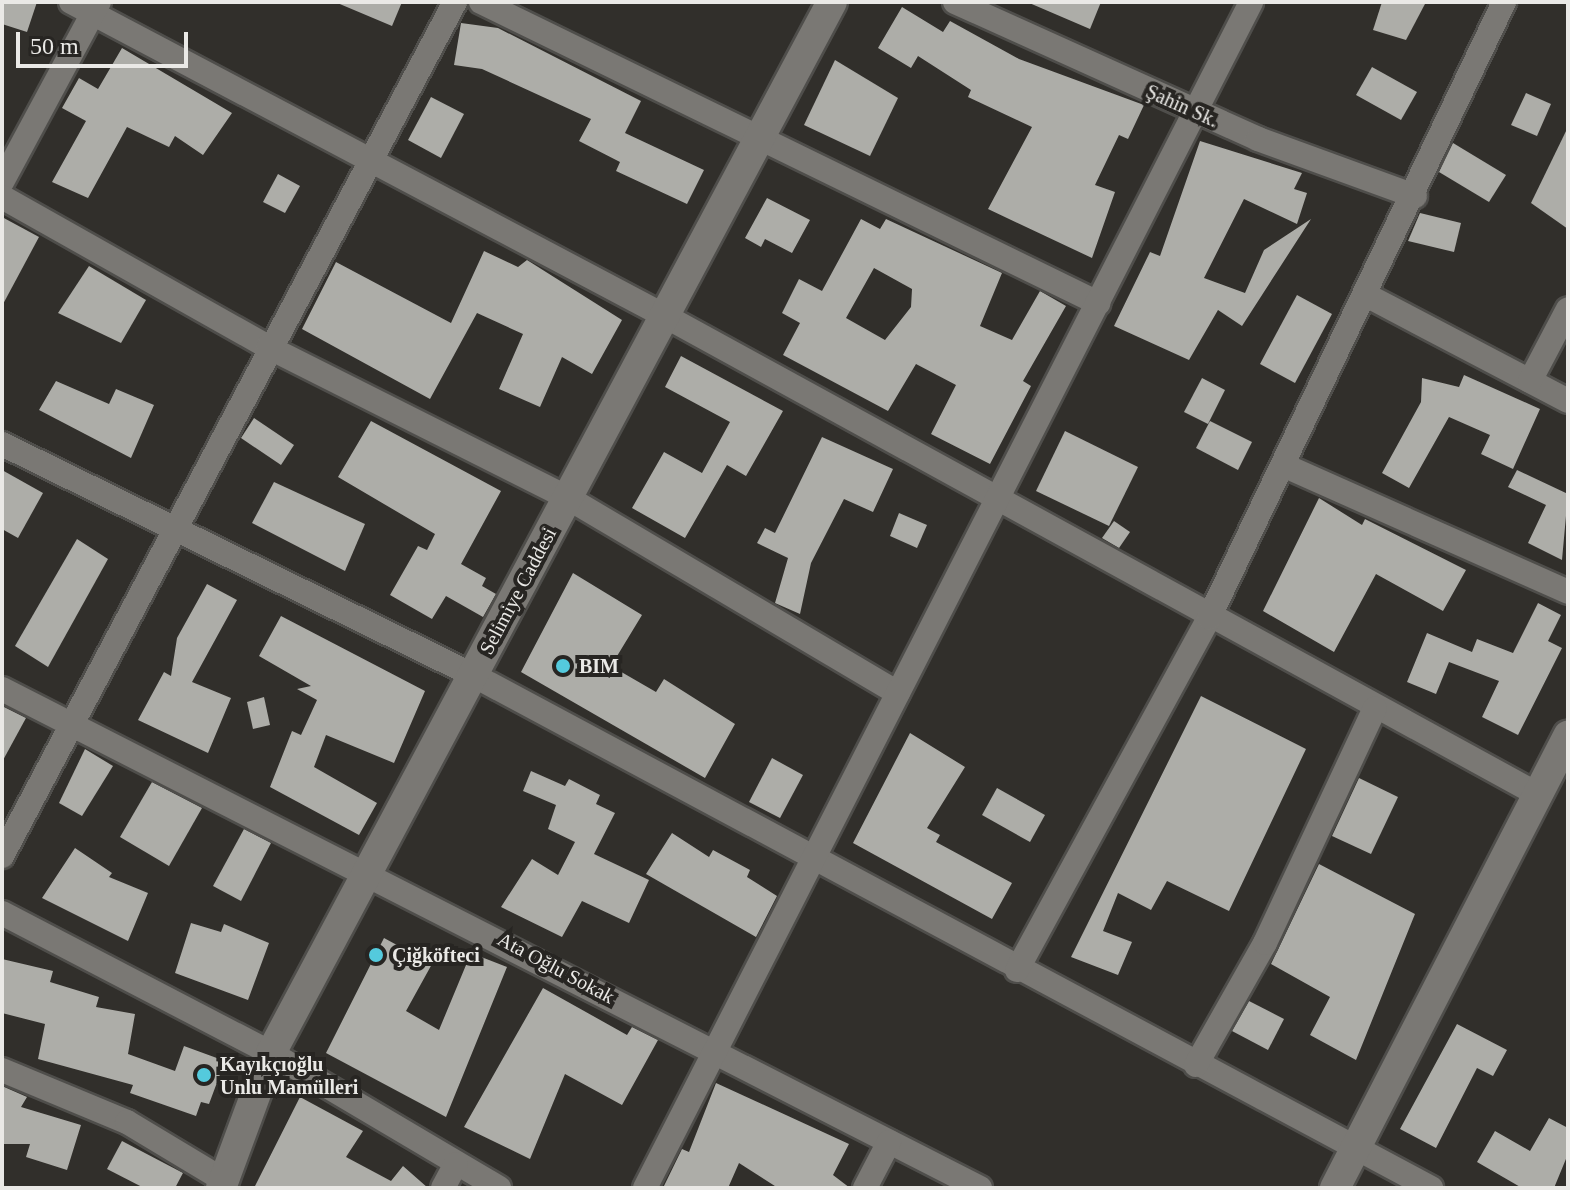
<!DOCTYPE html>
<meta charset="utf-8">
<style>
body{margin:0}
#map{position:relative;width:1570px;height:1190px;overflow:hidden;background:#312f2b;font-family:Georgia,serif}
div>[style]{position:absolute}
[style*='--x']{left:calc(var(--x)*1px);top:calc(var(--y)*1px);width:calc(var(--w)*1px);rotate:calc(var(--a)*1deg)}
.building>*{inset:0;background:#adada8}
.roads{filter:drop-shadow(2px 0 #4f4e4b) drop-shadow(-2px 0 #4f4e4b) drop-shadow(0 2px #4f4e4b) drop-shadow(0 -2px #4f4e4b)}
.minor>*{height:24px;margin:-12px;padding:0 12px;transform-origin:12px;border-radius:12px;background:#7a7874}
.tertiary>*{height:30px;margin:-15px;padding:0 15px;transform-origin:15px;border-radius:15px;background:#7a7874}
.dots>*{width:22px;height:22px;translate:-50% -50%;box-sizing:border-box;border:4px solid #272522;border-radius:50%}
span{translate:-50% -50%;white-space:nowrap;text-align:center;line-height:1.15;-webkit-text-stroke:8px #272522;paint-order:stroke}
.street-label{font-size:20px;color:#eae9e6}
.poi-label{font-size:20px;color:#eae9e6;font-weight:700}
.left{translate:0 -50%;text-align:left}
.frame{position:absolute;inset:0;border:4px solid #eae9e6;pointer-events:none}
.scale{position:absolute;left:16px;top:32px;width:172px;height:36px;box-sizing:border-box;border:4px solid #eae9e6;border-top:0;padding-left:10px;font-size:24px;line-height:28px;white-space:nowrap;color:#eae9e6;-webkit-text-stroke:6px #272522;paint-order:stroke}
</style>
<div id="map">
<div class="building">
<i style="clip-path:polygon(2px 2px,37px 2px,27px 32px,2px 24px)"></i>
<i style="clip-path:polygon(335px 2px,402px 2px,392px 26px)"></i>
<i style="clip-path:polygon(1027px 2px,1101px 2px,1090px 29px)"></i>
<i style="clip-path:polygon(1382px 2px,1426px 2px,1406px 40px,1373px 30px)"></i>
<i style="clip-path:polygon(902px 7px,943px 32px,950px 21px,1019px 59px,1144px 105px,1128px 139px,1119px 135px,1095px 185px,1115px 192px,1092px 258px,988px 209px,1032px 127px,968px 97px,971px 90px,918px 56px,911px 68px,878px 48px)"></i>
<i style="clip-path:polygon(461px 23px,498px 28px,641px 101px,625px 133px,704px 170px,687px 204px,616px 171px,620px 162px,579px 141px,591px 119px,482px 69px,454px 65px)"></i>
<i style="clip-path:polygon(122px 48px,232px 113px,203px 155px,175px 136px,169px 147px,127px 127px,88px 198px,52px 182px,86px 121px,62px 108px,79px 78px,98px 89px)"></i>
<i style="clip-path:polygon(835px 60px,898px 98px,870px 156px,804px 125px)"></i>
<i style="clip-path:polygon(1372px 67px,1417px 92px,1401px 120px,1356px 95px)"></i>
<i style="clip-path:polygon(1526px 93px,1551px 104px,1537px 136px,1511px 125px)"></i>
<i style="clip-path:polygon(431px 97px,464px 114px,441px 158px,408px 140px)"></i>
<i style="clip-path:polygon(1568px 127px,1568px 229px,1531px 203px)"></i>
<i style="clip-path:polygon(1200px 141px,1302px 173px,1294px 189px,1307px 193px,1297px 224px,1244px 199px,1204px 278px,1245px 293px,1264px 250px,1311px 219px,1242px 326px,1218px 310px,1189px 360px,1114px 326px,1150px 252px,1160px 256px)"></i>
<i style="clip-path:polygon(1453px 143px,1506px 175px,1489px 202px,1439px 172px)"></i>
<i style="clip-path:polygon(278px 174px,300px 186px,285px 213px,263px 202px)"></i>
<i style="clip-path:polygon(767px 198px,810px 220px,792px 253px,765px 239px,761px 247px,745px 238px)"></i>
<i style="clip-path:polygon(1420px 213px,1461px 223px,1454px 252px,1408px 241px)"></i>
<i style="clip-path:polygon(2px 217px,39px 237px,2px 306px)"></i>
<i style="clip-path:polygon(evenodd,861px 219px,880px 229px,886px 219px,1002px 273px,980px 326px,1012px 340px,1040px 291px,1066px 306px,1023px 381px,1031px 386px,990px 464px,931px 434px,956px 385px,916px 364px,888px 411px,783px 355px,800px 323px,782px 313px,799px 279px,822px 291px,861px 219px,874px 268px,912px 289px,911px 307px,885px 340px,846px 318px,874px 268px)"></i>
<i style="clip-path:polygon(484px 251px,518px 267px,527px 260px,622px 320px,592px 374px,562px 357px,540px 407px,499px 389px,523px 334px,477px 313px,430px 399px,302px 329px,336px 262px,451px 323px)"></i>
<i style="clip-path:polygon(89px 266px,146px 300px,121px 343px,58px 313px)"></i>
<i style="clip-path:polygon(1297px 295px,1332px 314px,1295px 383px,1260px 364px)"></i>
<i style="clip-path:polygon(681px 356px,783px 411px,746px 476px,727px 465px,685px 538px,632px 508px,664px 452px,702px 473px,730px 422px,665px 387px)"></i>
<i style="clip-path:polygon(1464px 375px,1540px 409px,1513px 469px,1481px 454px,1490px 435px,1449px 417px,1409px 488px,1382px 473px,1421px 402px,1422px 378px,1459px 387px)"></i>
<i style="clip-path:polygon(1202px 378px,1225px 390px,1208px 424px,1184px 412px)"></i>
<i style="clip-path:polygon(56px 381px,109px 404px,116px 389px,154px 405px,131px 458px,39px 410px)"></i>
<i style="clip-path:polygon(254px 418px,294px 445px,281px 465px,241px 438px)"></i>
<i style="clip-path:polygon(371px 421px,501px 491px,461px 564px,486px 578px,482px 586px,496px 594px,483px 617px,446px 596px,432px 619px,390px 595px,418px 546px,427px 550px,435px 534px,338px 477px)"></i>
<i style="clip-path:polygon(1210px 421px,1252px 442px,1238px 470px,1196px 448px)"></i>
<i style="clip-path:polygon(1065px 431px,1138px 467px,1109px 526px,1036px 491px)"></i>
<i style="clip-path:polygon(822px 437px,893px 469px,873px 512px,844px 499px,811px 563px,800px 614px,775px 603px,788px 558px,757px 543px,765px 528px,775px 533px)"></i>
<i style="clip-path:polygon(2px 470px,43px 493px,18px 538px,2px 529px)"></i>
<i style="clip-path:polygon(1517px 470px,1568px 494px,1562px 560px,1528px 543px,1546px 505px,1508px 487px)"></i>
<i style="clip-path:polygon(274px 482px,365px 524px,345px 571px,252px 523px)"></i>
<i style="clip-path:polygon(1319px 498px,1362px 525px,1365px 519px,1466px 570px,1443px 611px,1376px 574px,1334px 652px,1263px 611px)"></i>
<i style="clip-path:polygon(899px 513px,927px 525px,917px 548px,890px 536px)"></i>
<i style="clip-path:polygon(1114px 521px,1130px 532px,1119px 548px,1102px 538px)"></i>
<i style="clip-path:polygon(77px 539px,108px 559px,48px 667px,15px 646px)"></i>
<i style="clip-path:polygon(573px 573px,642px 615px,611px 666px,656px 692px,664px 679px,735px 724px,705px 778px,521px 672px)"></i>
<i style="clip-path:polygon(207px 584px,237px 600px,192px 682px,231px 698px,208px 753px,138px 720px,164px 672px,171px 676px,177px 638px)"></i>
<i style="clip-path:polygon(1538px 603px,1561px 615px,1548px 641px,1562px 648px,1518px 735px,1482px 717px,1499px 681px,1449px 662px,1436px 694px,1407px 682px,1427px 633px,1472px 652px,1477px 639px,1513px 653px)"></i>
<i style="clip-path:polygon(281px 616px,425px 691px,394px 763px,326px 735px,314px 767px,377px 803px,359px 835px,270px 787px,292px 731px,301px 735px,317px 700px,297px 689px,311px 686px,259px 656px)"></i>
<i style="clip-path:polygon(1201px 696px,1306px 749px,1229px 911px,1167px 881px,1151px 910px,1118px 893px,1103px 931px,1132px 942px,1118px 975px,1071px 957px)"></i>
<i style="clip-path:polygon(264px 697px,270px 725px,253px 729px,247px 702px)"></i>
<i style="clip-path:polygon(2px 706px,26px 718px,2px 762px)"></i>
<i style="clip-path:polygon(910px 733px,965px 767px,927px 828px,940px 835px,936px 842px,1012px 883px,992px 919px,853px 843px)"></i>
<i style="clip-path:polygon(85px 749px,113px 766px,82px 816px,59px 803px)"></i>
<i style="clip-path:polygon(772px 758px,803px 775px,780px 818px,749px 802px)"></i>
<i style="clip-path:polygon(531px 771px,565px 786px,569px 779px,600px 795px,596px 804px,615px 813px,594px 854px,649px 880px,629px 923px,582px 901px,562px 937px,501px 907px,532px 859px,558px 875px,575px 842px,548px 829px,556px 805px,523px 791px)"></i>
<i style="clip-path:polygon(1359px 778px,1398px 797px,1371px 854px,1332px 836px)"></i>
<i style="clip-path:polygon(152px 782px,202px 808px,169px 866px,120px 837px)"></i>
<i style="clip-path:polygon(997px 788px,1045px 815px,1030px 842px,982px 815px)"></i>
<i style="clip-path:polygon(244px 829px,271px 843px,241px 901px,213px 886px)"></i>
<i style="clip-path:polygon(672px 833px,709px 857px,713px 850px,750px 870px,747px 877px,777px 896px,756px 937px,646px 874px)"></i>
<i style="clip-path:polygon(75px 848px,112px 873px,109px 877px,148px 893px,128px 941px,42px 898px)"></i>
<i style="clip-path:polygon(1319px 864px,1415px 914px,1356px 1060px,1310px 1035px,1330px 997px,1271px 964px)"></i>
<i style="clip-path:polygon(191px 923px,221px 932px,224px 924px,269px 943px,248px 1000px,175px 973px)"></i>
<i style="clip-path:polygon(384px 938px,432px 964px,406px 1011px,439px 1030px,471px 953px,507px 967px,446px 1117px,326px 1053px)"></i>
<i style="clip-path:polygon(2px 959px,53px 971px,50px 982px,99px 997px,96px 1007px,135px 1014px,128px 1054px,175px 1071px,184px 1046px,225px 1061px,209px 1104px,201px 1102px,196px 1116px,130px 1093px,133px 1085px,38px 1059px,45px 1024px,2px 1013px)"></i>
<i style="clip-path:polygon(543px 988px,627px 1035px,632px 1027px,658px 1040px,622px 1105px,565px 1074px,530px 1159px,464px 1127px)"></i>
<i style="clip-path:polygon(1249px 1001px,1284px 1019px,1268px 1050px,1232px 1031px)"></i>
<i style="clip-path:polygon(1457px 1024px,1507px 1050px,1493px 1076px,1477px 1068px,1436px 1148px,1400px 1129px)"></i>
<i style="clip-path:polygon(716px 1083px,849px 1144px,833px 1175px,850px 1188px,778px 1188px,739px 1163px,728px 1188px,663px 1188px,682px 1149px,689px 1152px)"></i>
<i style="clip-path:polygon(2px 1086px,27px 1097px,21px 1107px,81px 1125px,67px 1170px,26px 1157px,30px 1144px,2px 1144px)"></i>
<i style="clip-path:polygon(300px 1097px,363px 1131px,346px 1157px,391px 1181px,403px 1166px,428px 1188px,254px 1188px)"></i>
<i style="clip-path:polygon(1549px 1118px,1568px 1128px,1568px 1154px,1554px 1188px,1522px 1188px,1477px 1162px,1495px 1131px,1530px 1151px)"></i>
<i style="clip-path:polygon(122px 1141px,183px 1173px,175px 1188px,144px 1188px,107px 1169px)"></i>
</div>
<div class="roads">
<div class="minor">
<i style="--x:71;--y:2;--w:672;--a:27.86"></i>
<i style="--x:665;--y:316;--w:997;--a:28.73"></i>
<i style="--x:481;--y:2;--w:687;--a:26.01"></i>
<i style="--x:955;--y:2;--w:333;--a:24.3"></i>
<i style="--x:1258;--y:139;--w:167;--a:20"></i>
<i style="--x:2;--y:182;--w:204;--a:-61.7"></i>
<i style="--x:2;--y:197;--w:305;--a:29.4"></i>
<i style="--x:268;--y:347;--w:336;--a:26.7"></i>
<i style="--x:568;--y:498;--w:383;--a:30.6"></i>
<i style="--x:1366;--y:295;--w:228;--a:27.7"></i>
<i style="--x:1530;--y:381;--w:81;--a:-62.2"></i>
<i style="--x:2;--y:444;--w:525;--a:26.13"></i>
<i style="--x:473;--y:675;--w:1087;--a:28.17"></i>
<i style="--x:1283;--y:465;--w:312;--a:24"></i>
<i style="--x:2;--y:689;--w:1098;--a:27.03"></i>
<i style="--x:2;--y:856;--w:967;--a:-62.06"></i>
<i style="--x:2;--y:913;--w:303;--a:27.5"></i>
<i style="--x:271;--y:1053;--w:265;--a:30.6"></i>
<i style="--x:1017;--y:970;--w:401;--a:-61.4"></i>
<i style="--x:1209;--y:618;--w:683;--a:-64.41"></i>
<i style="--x:1196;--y:1065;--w:140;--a:-60.5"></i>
<i style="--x:1265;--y:943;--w:259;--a:-64.9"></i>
<i style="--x:2;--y:1070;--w:135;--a:22.6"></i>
<i style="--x:127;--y:1122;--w:114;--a:31"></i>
<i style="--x:443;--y:1188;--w:27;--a:-62"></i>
<i style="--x:645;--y:1188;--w:1332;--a:-62.93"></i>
<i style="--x:865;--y:1188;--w:52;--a:-62.4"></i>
</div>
<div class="tertiary">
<i style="--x:221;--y:1188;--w:144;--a:-69.7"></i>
<i style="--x:271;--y:1053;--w:1191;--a:-61.91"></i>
<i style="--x:1335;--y:1188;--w:509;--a:-62.73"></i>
</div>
</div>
<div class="dots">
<i style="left:563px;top:666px;background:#54cadd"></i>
<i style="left:376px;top:955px;background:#54cadd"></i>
<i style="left:204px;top:1075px;background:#54cadd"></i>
</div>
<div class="street-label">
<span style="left:1182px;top:106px;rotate:24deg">Şahin Sk.</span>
<span style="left:518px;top:591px;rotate:-62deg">Selimiye Caddesi</span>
<span style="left:556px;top:968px;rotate:28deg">Ata Oğlu Sokak</span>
</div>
<div class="poi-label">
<span class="left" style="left:579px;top:666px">BIM</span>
<span class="left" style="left:392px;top:955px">Çiğköfteci</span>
<span class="left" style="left:220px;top:1076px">Kayıkçıoğlu<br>Unlu Mamülleri</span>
</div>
<div class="frame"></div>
<div class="scale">50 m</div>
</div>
